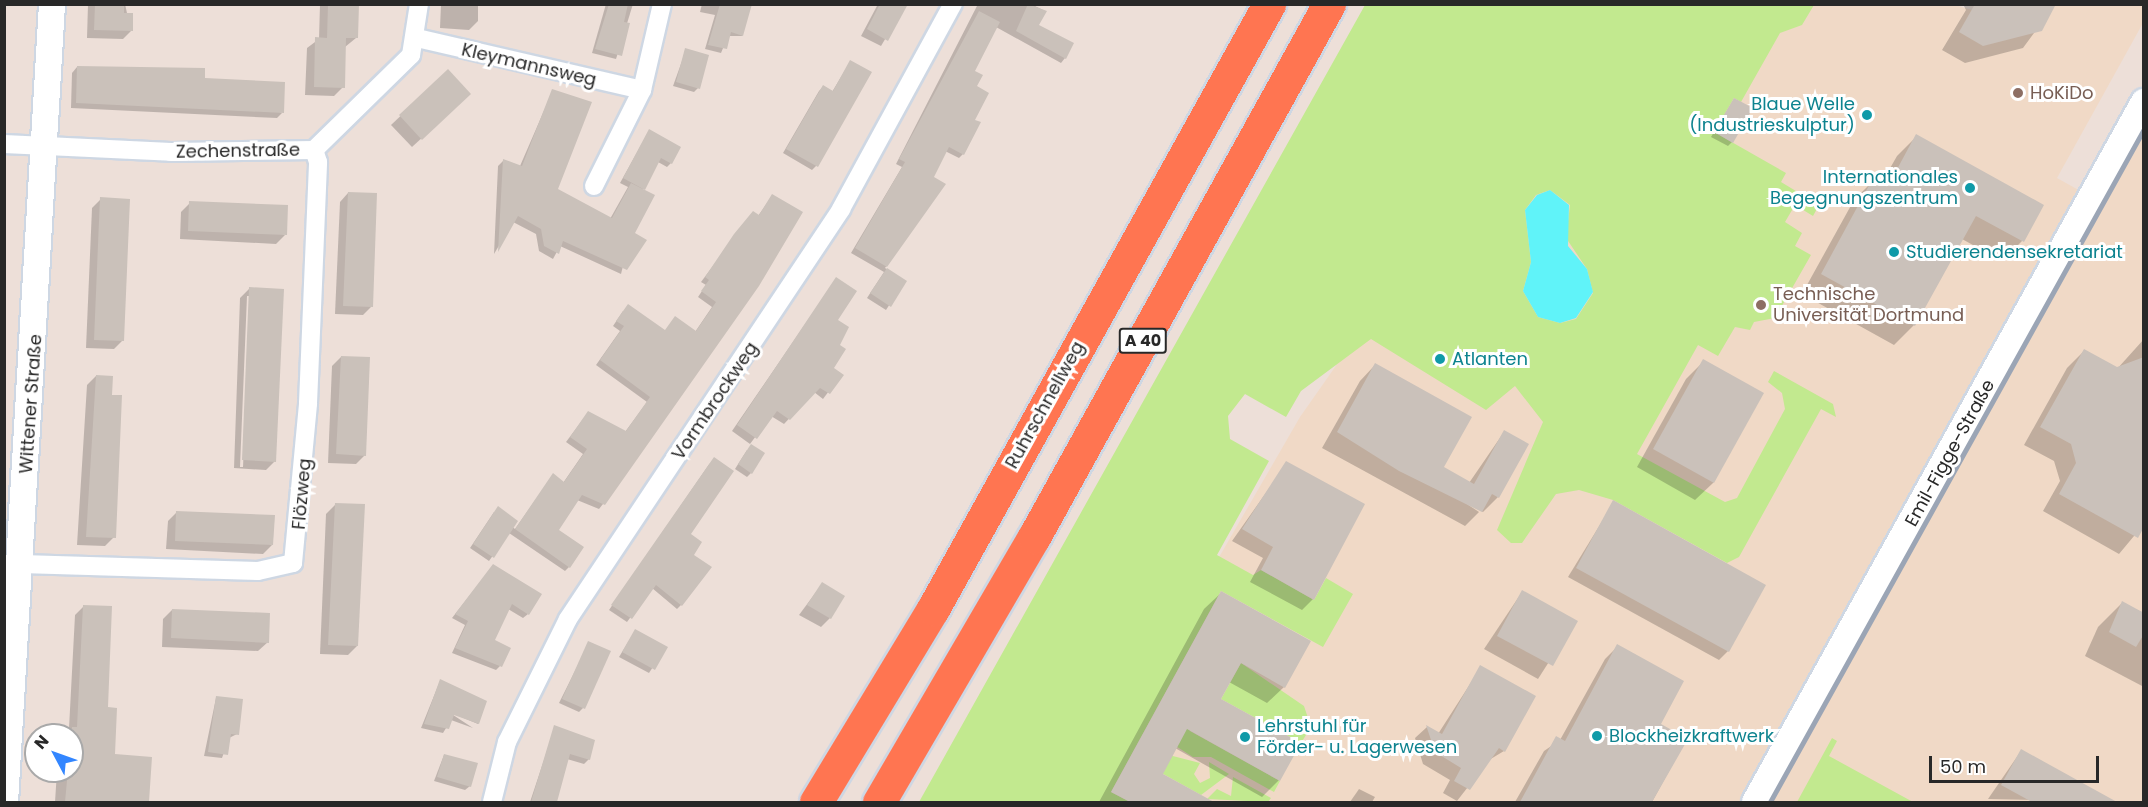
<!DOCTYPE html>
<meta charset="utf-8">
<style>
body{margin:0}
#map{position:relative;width:2148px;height:807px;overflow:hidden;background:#eddfd8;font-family:Poppins,sans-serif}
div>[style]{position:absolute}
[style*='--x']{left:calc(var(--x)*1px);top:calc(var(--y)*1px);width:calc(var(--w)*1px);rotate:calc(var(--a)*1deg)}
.education>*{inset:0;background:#f0d9c6}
.green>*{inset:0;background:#c2e98f}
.water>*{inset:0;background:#60f3f9}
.shadow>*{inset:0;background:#0003}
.building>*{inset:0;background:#cac1ba}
.roads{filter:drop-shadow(2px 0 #ced7e3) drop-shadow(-2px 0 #ced7e3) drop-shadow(0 2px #ced7e3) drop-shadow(0 -2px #ced7e3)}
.street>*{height:18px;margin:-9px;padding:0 9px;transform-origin:9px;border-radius:9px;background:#fff}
.secondary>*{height:26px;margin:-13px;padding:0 13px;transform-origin:13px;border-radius:13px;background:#fff}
.highway>*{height:33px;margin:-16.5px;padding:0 16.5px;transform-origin:16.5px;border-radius:16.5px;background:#ff7551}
.rail>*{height:4.5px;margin:-2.25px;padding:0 2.25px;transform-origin:2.25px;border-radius:2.25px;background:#9ba5b5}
.dots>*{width:16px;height:16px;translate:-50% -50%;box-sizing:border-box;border:3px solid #fff;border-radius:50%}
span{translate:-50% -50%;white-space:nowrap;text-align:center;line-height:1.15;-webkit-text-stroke:6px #fff;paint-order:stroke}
.shield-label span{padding:2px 4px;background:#fff;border:2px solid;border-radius:4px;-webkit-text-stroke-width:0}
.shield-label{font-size:16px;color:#282828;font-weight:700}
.street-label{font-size:18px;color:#282828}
.education-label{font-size:18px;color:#785e54}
.left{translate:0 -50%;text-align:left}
.culture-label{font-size:18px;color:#0d838f}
.right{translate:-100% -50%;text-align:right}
.frame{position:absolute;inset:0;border:6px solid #282828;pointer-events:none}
.north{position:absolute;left:24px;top:723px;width:60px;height:60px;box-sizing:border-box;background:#fff;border:2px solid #a9a9a9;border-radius:50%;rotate:311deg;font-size:16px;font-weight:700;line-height:24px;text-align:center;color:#282828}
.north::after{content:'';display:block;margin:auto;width:21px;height:27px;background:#3386ff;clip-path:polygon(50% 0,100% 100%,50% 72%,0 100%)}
.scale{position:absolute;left:1929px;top:756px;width:170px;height:27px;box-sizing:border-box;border:3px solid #282828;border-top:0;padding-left:8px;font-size:18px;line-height:21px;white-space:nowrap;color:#282828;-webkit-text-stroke:4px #fff;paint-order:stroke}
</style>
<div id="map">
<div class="education">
<i style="clip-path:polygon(1952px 4px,1972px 10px,1975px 4px,2143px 5px,2143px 23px,2057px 178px,2084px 193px,2143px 85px,2143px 802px,1106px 802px,1084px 791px,1300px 417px,1460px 189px,1756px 5px)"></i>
</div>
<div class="green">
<i style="clip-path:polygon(evenodd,1365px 5px,1814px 5px,1802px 25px,1780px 33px,1741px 102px,1734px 98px,1714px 132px,1786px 173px,1781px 182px,1819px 205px,1813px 216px,1795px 205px,1785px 222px,1802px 233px,1795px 246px,1811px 255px,1775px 318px,1754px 322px,1750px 330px,1735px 327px,1718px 356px,1698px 345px,1637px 454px,1725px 502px,1737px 498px,1785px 409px,1782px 393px,1768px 382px,1774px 371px,1833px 404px,1836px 417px,1821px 409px,1739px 557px,1727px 563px,1613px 500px,1579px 490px,1556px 494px,1522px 543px,1511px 543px,1497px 530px,1543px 422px,1515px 386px,1486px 410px,1371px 339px,1301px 391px,1286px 417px,1245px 394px,1228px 416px,1230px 439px,1269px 461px,1217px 555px,1253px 575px,1261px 570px,1314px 600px,1326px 578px,1353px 594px,1323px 647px,1221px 591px,1111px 792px,1130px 802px,919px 802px,1365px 5px,1550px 190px,1570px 205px,1566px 238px,1587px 269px,1593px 293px,1576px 319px,1560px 323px,1538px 317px,1523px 291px,1531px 262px,1525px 210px,1536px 195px,1550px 190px)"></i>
<i style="clip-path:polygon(1241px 663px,1304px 706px,1311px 727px,1301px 743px,1221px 699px)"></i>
<i style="clip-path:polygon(1189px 711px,1190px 731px,1280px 781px,1274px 792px,1211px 757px,1193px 757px,1171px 743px)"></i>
<i style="clip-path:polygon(1832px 738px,1837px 741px,1829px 756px,1913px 802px,1797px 802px)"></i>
<i style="clip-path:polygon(1165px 754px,1200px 763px,1194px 774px,1200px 783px,1210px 778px,1209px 762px,1229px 774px,1201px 795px,1156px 770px)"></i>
<i style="clip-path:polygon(1233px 777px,1271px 798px,1268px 802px,1207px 799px,1217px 789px,1231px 796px)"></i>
</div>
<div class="water">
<i style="clip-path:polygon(1550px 190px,1569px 205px,1568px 246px,1587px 269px,1593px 292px,1576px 318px,1560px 323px,1538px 317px,1523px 291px,1531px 262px,1525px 210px,1537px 195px)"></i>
</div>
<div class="shadow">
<i style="clip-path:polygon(88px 4px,125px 4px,131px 31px,123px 39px,87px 38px)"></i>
<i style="clip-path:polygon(320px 4px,357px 4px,356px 38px,345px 47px,343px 87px,334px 96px,305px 95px,307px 48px,319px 39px)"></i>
<i style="clip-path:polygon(441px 4px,478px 4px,478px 21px,469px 30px,440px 28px)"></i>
<i style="clip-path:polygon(606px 4px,633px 4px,616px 59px,592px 53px)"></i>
<i style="clip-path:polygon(702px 4px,751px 4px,742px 36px,728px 36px,721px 53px,705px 49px,715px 15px,700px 12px)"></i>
<i style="clip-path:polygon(878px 4px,906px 4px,881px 46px,861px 36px)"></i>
<i style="clip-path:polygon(978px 4px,1031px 4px,1045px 11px,1037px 26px,1065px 58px,1061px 63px,996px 27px,973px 71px,963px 154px,959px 158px,945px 151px,932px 178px,944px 185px,885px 268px,905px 281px,886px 310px,867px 298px,884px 272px,851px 253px,902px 167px,896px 164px)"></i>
<i style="clip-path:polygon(1963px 4px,2055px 4px,2023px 48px,1965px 63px,1942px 50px,1966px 10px)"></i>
<i style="clip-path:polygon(686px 50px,698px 88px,694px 92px,673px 86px)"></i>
<i style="clip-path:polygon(850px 62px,816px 166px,812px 170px,783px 153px,819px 91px,823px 87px,832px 92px)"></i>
<i style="clip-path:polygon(77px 67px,203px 80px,282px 113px,277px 118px,71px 108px,72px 73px)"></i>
<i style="clip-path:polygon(448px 71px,460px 103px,412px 147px,391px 125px)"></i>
<i style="clip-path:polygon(553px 90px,556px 190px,610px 219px,628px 187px,620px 183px,649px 131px,671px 163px,667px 167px,658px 162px,642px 190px,621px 274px,560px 246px,553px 259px,539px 251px,536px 234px,513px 222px,494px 254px,498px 166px,503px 161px,520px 166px)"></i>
<i style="clip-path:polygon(1734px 99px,1732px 142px,1728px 146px,1711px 137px)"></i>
<i style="clip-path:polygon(1917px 136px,2042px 206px,2022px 241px,2002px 261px,1962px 239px,1914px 325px,1894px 345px,1802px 294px,1854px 200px,1874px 180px,1881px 184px,1897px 156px)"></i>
<i style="clip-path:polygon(348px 193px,371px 307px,363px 315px,335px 314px,340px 202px)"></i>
<i style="clip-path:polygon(772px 196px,757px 285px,603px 504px,599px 509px,577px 500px,556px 530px,569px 567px,565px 571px,509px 533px,489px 561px,470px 548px,494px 512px,515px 529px,553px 475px,563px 483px,583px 454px,566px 442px,584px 418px,625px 432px,647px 402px,596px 365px,620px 331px,613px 326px,623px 311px,664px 331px,695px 332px,712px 307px,698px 297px,706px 285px,701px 282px,749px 218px,758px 216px)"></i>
<i style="clip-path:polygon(101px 199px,123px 340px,114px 349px,86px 348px,92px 208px)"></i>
<i style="clip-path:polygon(190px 203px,285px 235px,276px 244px,180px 239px,181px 212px)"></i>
<i style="clip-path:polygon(836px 279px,838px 346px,832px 369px,841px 375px,823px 399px,814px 392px,784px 424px,771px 416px,750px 444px,732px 431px)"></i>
<i style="clip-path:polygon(evenodd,249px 289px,275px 461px,266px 470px,234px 468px,240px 298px,249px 289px,247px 296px,250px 296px,243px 467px,240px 467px,247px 296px)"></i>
<i style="clip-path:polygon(2144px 339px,2144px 524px,2119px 554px,2043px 511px,2060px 481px,2054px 461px,2024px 445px,2067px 368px,2084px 351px,2117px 369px)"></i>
<i style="clip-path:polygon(341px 357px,365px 455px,356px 464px,328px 463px,332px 366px)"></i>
<i style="clip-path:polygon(1704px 361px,1762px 393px,1713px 483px,1695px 500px,1637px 467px,1686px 379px)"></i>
<i style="clip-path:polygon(1375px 365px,1442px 468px,1469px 483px,1504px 432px,1498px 497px,1483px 512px,1458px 498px,1479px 512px,1465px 526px,1322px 448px,1360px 381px)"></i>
<i style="clip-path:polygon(96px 376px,114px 537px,105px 546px,77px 545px,87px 385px)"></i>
<i style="clip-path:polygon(747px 450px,751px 473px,747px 477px,735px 469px)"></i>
<i style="clip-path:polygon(710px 463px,689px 535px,692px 555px,681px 605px,677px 609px,652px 588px,627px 622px,609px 610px)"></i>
<i style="clip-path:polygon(1287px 463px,1313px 599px,1302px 610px,1250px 582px,1263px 558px,1232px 541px)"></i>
<i style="clip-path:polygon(1614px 502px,1728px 651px,1719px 660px,1568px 577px)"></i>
<i style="clip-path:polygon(335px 505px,357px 646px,348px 655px,320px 654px,326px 514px)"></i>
<i style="clip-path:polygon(177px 512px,272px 545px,263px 554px,166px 549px,168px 521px)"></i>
<i style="clip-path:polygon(489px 571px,528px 614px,523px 618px,508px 609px,493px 641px,500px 666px,496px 670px,452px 653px,465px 625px,452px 618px)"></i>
<i style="clip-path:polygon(822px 584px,830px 618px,821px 627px,799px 615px)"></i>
<i style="clip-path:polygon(1522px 592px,1575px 621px,1538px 679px,1484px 649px)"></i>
<i style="clip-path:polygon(1221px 593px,1284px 687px,1267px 703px,1229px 682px,1219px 699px,1279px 780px,1262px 797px,1175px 748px,1161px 774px,1211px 802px,1099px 802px,1204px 609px)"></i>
<i style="clip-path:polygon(2122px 603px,2144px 613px,2144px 687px,2085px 656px,2098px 627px)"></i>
<i style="clip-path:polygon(84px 606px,114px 755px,151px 758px,147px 802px,55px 802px,57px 771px,72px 771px,72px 735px,62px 735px,69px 728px,75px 615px)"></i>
<i style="clip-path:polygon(172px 610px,268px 642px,258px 651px,162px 647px,163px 619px)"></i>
<i style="clip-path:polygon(635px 631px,666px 647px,649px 673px,619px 657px)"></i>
<i style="clip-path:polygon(589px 643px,583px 708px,579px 712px,559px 703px)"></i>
<i style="clip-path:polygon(1618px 646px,1659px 725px,1686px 740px,1652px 802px,1515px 802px,1544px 751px,1560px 740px,1605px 659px)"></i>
<i style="clip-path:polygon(1481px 667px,1504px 751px,1489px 760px,1457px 801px,1443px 793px,1450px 780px,1423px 764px,1415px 738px,1427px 727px,1438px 734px)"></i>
<i style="clip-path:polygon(440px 681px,486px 702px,478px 724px,447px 711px,473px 728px,451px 720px,443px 733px,421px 728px)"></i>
<i style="clip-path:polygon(216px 698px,237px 734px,229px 738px,222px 758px,204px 756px)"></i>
<i style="clip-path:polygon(555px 727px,589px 759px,584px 764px,567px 759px,555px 802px,530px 802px)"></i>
<i style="clip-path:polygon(2021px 751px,2113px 802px,1988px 799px)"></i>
<i style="clip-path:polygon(444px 755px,470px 786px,465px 790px,434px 781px)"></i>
<i style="clip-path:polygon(1359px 789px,1375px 797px,1372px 802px,1350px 802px)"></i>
</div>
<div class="building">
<i style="clip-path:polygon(95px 4px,124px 4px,124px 13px,133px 13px,133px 31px,94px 30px)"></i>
<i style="clip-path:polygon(328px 4px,359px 4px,358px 38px,346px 38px,345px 88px,314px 87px,315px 37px,327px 38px)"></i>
<i style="clip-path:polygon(609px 4px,628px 4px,624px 22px,630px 23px,622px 56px,595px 49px)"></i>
<i style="clip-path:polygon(720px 4px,752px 4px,743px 36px,731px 32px,727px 49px,708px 45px)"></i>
<i style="clip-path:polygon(880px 4px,908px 4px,888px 41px,867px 29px)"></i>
<i style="clip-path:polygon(1028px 4px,1047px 11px,1039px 25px,1074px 43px,1066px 59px,1016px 31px)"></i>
<i style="clip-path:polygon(1975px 4px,2056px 4px,2042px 31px,1983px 46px,1959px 32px)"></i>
<i style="clip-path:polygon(979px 11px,1000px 22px,975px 71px,983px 75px,977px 86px,989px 93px,975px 120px,981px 122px,964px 155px,949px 147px,934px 177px,946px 184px,887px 267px,855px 248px,905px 162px,899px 159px)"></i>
<i style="clip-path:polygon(685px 48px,709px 55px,700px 89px,676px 82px)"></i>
<i style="clip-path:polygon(850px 60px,872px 72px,818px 167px,786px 149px,823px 85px,833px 91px)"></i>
<i style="clip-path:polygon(77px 66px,205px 68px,205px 78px,285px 82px,284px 113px,76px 103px)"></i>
<i style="clip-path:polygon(448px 69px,471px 94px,422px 140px,399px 115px)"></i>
<i style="clip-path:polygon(552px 89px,592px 102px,558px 189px,612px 218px,631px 183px,655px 195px,635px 233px,647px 240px,627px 270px,563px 241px,559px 254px,544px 246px,541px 229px,518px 216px,498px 252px,503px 159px,522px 166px)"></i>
<i style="clip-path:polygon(1734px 98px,1753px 108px,1733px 143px,1714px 132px)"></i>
<i style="clip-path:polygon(649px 129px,681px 147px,672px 164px,661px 158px,645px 190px,623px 178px)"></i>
<i style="clip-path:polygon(1916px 134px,2044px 205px,2024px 242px,1976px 216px,1915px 326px,1821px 274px,1873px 178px,1888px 186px)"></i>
<i style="clip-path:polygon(348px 192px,377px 193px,373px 307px,343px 306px)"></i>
<i style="clip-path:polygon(772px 194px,803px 212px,759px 286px,605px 505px,582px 495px,559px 530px,584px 547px,570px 568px,515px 529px,553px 473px,564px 482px,587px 449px,570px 437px,588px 411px,626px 431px,650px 397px,600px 360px,624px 326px,616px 321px,628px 304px,665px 330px,675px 316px,696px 331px,716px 302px,701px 291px,709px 280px,705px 277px,734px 234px,753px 211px,759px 215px)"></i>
<i style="clip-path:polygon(100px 197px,130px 199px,124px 341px,94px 340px)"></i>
<i style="clip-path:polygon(189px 201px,288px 205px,287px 235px,188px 231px)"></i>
<i style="clip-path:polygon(887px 268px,907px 281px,891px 307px,870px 293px)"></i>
<i style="clip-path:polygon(836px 277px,857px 291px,838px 320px,849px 327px,840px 345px,846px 349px,834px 368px,844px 375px,830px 394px,820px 388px,790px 420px,777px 411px,757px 439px,737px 425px)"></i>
<i style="clip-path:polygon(249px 287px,284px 289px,276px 462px,242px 460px)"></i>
<i style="clip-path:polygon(2084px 349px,2117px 367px,2144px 357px,2144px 527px,2138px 538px,2059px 494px,2076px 463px,2071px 444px,2040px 427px)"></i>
<i style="clip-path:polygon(341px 356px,370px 357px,366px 456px,336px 454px)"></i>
<i style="clip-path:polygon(1703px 359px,1764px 393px,1714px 483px,1653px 449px)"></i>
<i style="clip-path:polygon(1375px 363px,1472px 417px,1444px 467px,1474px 484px,1504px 430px,1529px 444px,1499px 498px,1492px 494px,1482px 512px,1399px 471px,1337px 432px)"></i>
<i style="clip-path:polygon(96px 375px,113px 376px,112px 395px,122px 395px,116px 538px,86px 537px)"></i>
<i style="clip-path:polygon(751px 444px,765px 453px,752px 474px,738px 464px)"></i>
<i style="clip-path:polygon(714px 457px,734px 471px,691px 534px,702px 542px,694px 555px,712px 567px,682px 606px,656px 585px,632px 619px,611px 605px)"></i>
<i style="clip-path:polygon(1286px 461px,1365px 504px,1314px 600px,1261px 570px,1273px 547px,1242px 529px)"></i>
<i style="clip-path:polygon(1613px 500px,1766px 585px,1729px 652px,1576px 568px)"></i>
<i style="clip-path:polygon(335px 503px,365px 504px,358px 646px,328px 645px)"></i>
<i style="clip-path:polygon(498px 506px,518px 521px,494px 558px,473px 544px)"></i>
<i style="clip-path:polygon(176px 511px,275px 515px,273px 545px,175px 541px)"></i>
<i style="clip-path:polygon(493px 564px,542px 594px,529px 615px,512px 604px,495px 640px,511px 648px,502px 667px,455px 648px,468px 621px,455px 614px)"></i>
<i style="clip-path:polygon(822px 582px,845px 596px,831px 619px,807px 605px)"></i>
<i style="clip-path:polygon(1522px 590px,1578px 621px,1553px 666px,1497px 636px)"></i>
<i style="clip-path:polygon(1221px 591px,1311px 641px,1285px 688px,1241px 663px,1221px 699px,1301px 743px,1280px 781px,1187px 729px,1163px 774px,1214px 802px,1130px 802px,1111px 792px)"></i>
<i style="clip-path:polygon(2122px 601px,2144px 613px,2144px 634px,2136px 647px,2109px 632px)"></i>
<i style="clip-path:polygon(83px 605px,112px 606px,108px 707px,117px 708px,115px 754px,152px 757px,149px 802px,65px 802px,72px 727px,77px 727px)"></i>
<i style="clip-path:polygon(172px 609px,270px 613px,269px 643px,171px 638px)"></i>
<i style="clip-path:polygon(635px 629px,668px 647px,655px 670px,622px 652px)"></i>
<i style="clip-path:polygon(588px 641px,611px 651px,585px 709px,562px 699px)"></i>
<i style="clip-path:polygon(1617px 644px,1684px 681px,1661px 724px,1688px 739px,1652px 802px,1520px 802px,1556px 736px,1565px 741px)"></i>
<i style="clip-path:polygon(1480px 665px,1536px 696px,1505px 752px,1499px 748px,1470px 790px,1454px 781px,1461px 768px,1435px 752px,1426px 725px,1442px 734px)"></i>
<i style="clip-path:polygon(440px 679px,487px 701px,479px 724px,454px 715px,449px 729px,424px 724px)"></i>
<i style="clip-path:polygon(216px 696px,243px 699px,239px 735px,231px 734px,228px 755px,208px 752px)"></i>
<i style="clip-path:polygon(554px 725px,595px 740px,590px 760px,570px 754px,557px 802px,531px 802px)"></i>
<i style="clip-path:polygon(2021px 749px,2117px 802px,2032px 802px,2001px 785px)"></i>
<i style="clip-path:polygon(444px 754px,478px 763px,471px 787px,437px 777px)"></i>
</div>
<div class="roads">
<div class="street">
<i style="--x:417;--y:38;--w:231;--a:13"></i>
<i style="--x:4;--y:144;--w:167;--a:2.7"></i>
<i style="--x:171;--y:152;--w:143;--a:-0.8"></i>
<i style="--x:314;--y:150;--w:136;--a:-44.4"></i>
<i style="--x:411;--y:55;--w:52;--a:-81.1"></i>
<i style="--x:594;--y:186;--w:107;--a:-63.4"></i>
<i style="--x:642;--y:90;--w:88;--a:-76.9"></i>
<i style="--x:21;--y:564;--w:237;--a:1.7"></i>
<i style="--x:258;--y:571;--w:36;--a:-13"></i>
<i style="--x:293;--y:563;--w:161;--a:-84.6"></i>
<i style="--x:308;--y:403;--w:241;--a:-87.6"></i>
<i style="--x:318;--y:162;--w:13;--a:-108"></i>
<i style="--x:492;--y:802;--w:62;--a:-76"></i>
<i style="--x:507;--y:742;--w:137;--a:-63.6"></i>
<i style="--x:568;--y:619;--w:493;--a:-56.3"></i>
<i style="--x:841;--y:209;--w:234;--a:-61.4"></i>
</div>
<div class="secondary">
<i style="--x:5;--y:802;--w:799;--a:-86.63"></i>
<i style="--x:1755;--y:802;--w:801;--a:-60.94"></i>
</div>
<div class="highway">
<i style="--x:816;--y:802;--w:226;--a:-58.8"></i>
<i style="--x:933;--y:609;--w:692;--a:-60.95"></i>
<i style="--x:879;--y:802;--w:307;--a:-59.7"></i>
<i style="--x:1034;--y:537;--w:609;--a:-61.04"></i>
</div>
</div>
<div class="rail">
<i style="--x:1770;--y:802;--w:770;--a:-60.94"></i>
</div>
<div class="dots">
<i style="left:2018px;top:93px;background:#8d6e63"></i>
<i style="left:1867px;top:115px;background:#0f9aa8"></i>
<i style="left:1970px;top:188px;background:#0f9aa8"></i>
<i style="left:1894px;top:252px;background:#0f9aa8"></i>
<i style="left:1761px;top:305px;background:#8d6e63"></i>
<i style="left:1440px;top:359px;background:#0f9aa8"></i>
<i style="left:1597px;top:736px;background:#0f9aa8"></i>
<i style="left:1245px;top:737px;background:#0f9aa8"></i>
</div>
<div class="shield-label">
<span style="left:1143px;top:341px">A 40</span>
</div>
<div class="street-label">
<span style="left:529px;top:65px;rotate:13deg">Kleymannsweg</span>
<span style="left:238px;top:151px;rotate:-1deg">Zechenstraße</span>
<span style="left:715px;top:401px;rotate:-56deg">Vormbrockweg</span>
<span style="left:31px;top:404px;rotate:-86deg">Wittener Straße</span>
<span style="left:1045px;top:405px;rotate:-61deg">Ruhrschnellweg</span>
<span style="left:1950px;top:453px;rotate:-61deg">Emil-Figge-Straße</span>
<span style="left:302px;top:494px;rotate:-85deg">Flözweg</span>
</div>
<div class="education-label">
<span class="left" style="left:2030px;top:93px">HoKiDo</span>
<span class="left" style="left:1773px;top:305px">Technische<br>Universität Dortmund</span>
</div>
<div class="culture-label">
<span class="right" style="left:1855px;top:115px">Blaue Welle<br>(Industrieskulptur)</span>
<span class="right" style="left:1958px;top:188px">Internationales<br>Begegnungszentrum</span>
<span class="left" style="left:1906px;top:252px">Studierendensekretariat</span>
<span class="left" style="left:1452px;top:359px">Atlanten</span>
<span class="left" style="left:1257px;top:737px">Lehrstuhl für<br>Förder- u. Lagerwesen</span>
<span class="left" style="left:1609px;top:736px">Blockheizkraftwerk</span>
</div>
<div class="frame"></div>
<div class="north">N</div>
<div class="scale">50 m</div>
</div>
